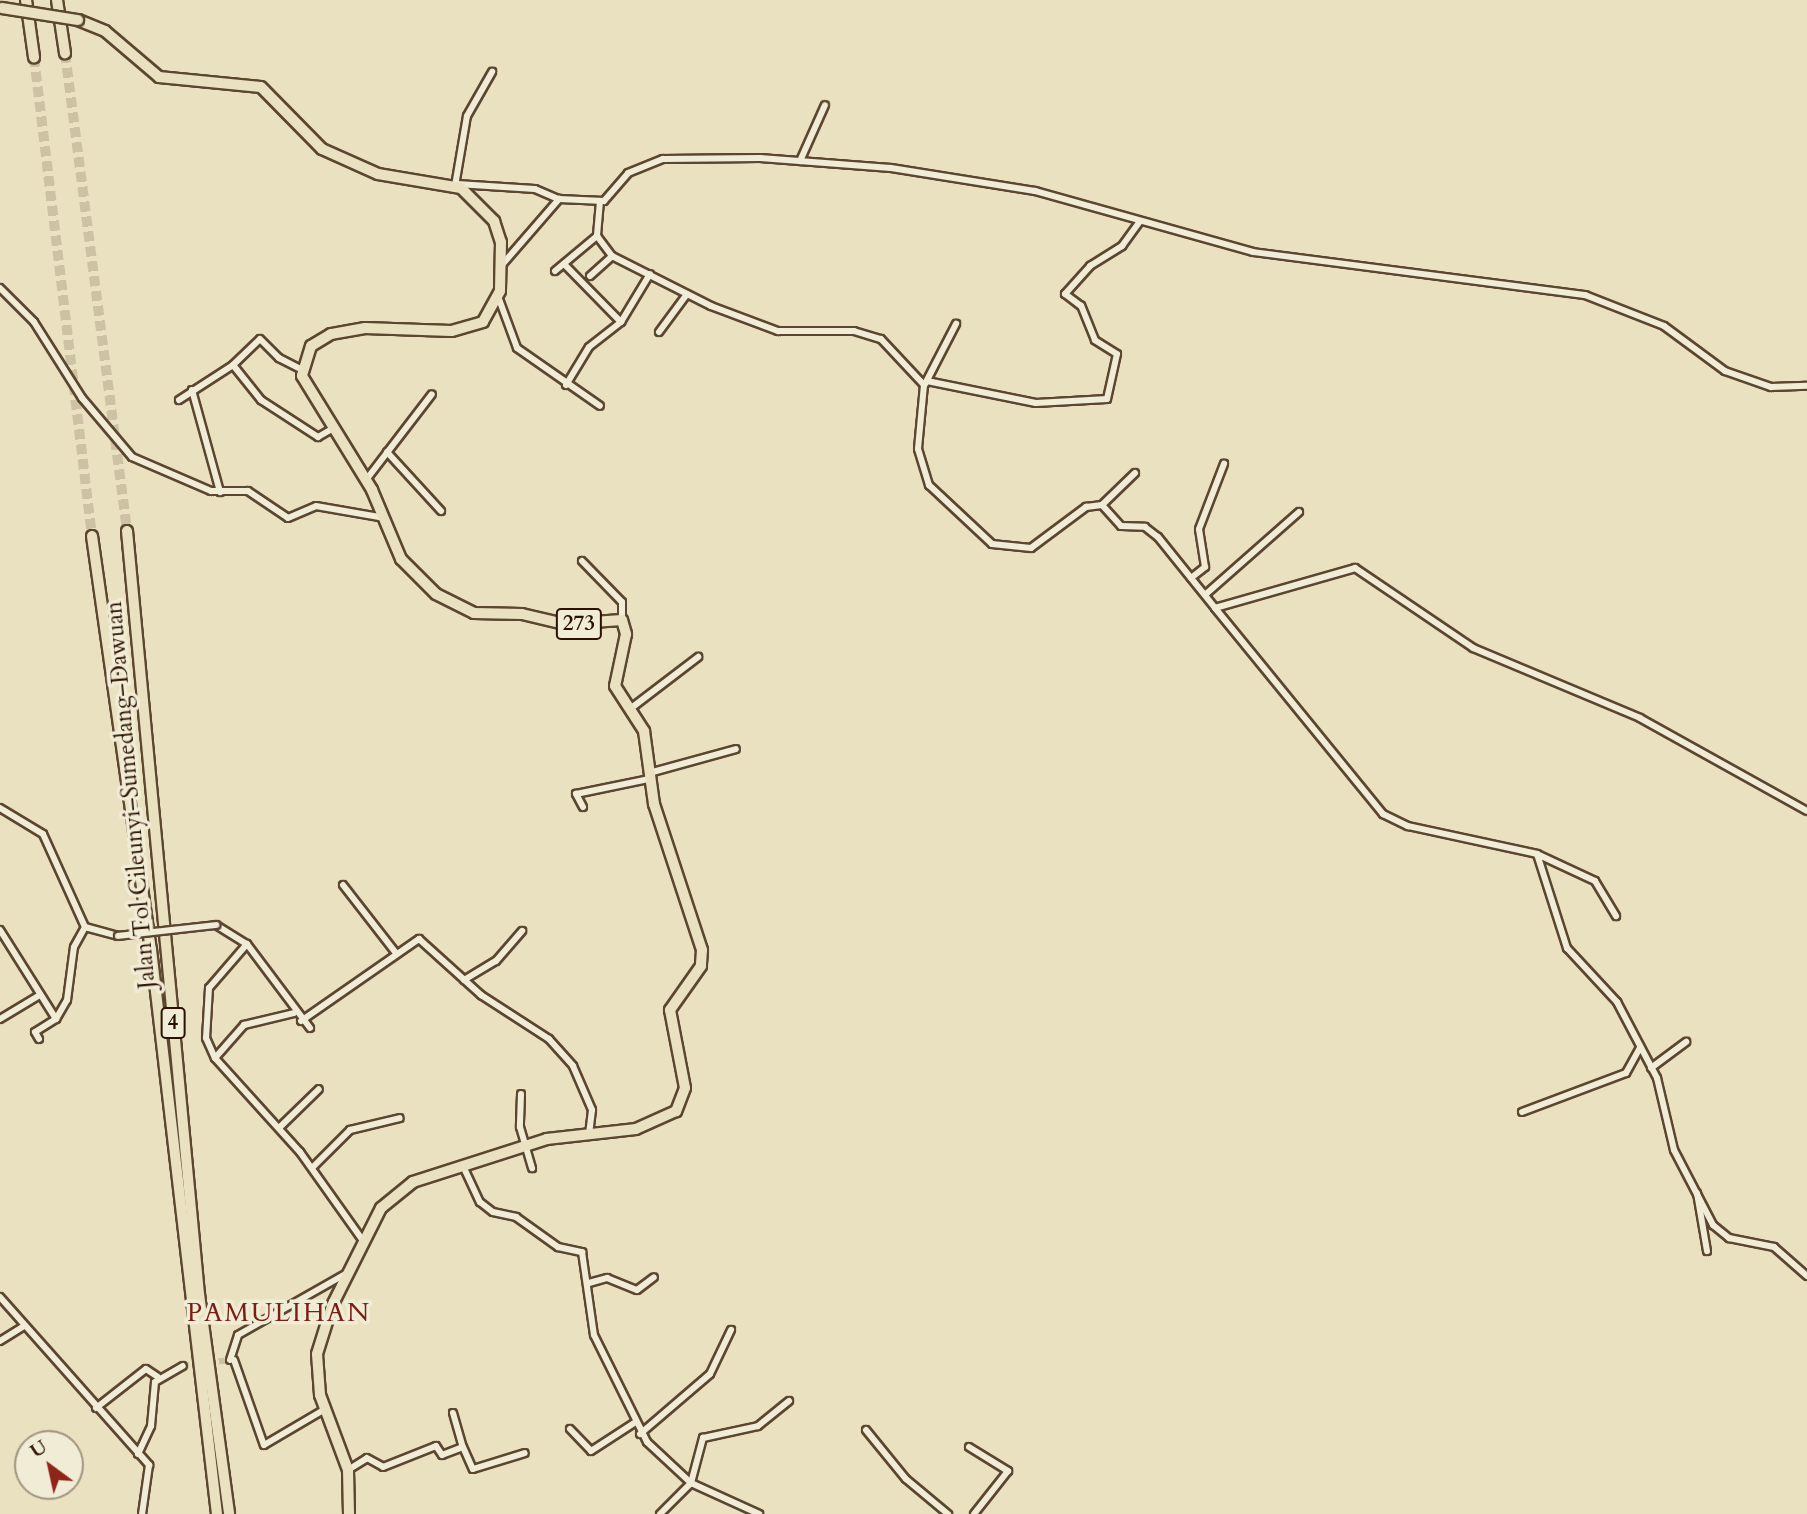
<!DOCTYPE html>
<meta charset="utf-8">
<style>
body{margin:0}
#map{position:relative;width:1807px;height:1514px;overflow:hidden;background:#eae1c0;font-family:Cardo,serif}
div>[style]{position:absolute}
[style*='--x']{left:calc(var(--x)*1px);top:calc(var(--y)*1px);width:calc(var(--w)*1px);rotate:calc(var(--a)*1deg)}
.minor-tunnel>*{height:6px;margin-top:-3px;transform-origin:0;background:repeating-linear-gradient(90deg,#cdc2a3 0 6px,transparent 0 9px)}
.motorway-tunnel>*{height:10px;margin-top:-5px;transform-origin:0;background:repeating-linear-gradient(90deg,#cdc2a3 0 10px,transparent 0 15px)}
.roads{filter:drop-shadow(2px 0 #5b4630) drop-shadow(-2px 0 #5b4630) drop-shadow(0 2px #5b4630) drop-shadow(0 -2px #5b4630)}
.minor>*{height:6px;margin:-3px;padding:0 3px;transform-origin:3px;border-radius:3px;background:#f1ecd6}
.primary>*{height:10px;margin:-5px;padding:0 5px;transform-origin:5px;border-radius:5px;background:#eae1c0}
.motorway>*{height:10px;margin:-5px;padding:0 5px;transform-origin:5px;border-radius:5px;background:#eae1c0}
.bridges{filter:drop-shadow(2px 0 #5b4630) drop-shadow(-2px 0 #5b4630) drop-shadow(0 2px #5b4630) drop-shadow(0 -2px #5b4630)}
.minor-bridge>*{height:6px;margin:-3px;padding:0 3px;transform-origin:3px;border-radius:3px;background:#f1ecd6}
.primary-bridge>*{height:10px;margin:-5px;padding:0 5px;transform-origin:5px;border-radius:5px;background:#eae1c0}
span{translate:-50% -50%;white-space:nowrap;text-align:center;line-height:1.15;-webkit-text-stroke:7px #f1ecd6;paint-order:stroke}
.shield-label span{padding:2px 5px;background:#f1ecd6;border:2px solid;border-radius:5px;-webkit-text-stroke-width:0}
.shield-label{font-size:21px;color:#2b1200;font-weight:700}
.street-label{font-size:23px;color:#2b1200}
.quarter-label{font-size:26px;color:#7a1f14;letter-spacing:2px}
.north{position:absolute;left:14px;top:1430px;width:70px;height:70px;box-sizing:border-box;background:#f1ecd6;border:2px solid #a29580;border-radius:50%;rotate:327deg;font-size:19px;font-weight:700;line-height:28px;text-align:center;color:#2b1200}
.north::after{content:'';display:block;margin:auto;width:24px;height:32px;background:#8f2418;clip-path:polygon(50% 0,100% 100%,50% 72%,0 100%)}
</style>
<div id="map">
<div class="minor-tunnel">
<i style="--x:183;--y:1366;--w:47;--a:-7.3"></i>
</div>
<div class="motorway-tunnel">
<i style="--x:65;--y:53;--w:482;--a:82.6"></i>
<i style="--x:34;--y:57;--w:482;--a:83.1"></i>
</div>
<div class="roads">
<div class="minor">
<i style="--x:800;--y:161;--w:61;--a:-65.9"></i>
<i style="--x:457;--y:184;--w:78;--a:3.7"></i>
<i style="--x:535;--y:189;--w:26;--a:23"></i>
<i style="--x:455;--y:186;--w:71;--a:-80.3"></i>
<i style="--x:467;--y:116;--w:51;--a:-60.4"></i>
<i style="--x:600;--y:201;--w:35;--a:95"></i>
<i style="--x:597;--y:236;--w:25;--a:53"></i>
<i style="--x:612;--y:256;--w:111;--a:26.8"></i>
<i style="--x:711;--y:306;--w:72;--a:20.5"></i>
<i style="--x:778;--y:331;--w:76;--a:0"></i>
<i style="--x:854;--y:331;--w:28;--a:17"></i>
<i style="--x:881;--y:339;--w:63;--a:46.9"></i>
<i style="--x:924;--y:385;--w:64;--a:95.4"></i>
<i style="--x:918;--y:449;--w:38;--a:73"></i>
<i style="--x:929;--y:485;--w:86;--a:43.1"></i>
<i style="--x:992;--y:544;--w:39;--a:6"></i>
<i style="--x:1031;--y:548;--w:69;--a:-36.7"></i>
<i style="--x:1086;--y:507;--w:16;--a:-7"></i>
<i style="--x:1102;--y:505;--w:28;--a:48"></i>
<i style="--x:1121;--y:526;--w:24;--a:2"></i>
<i style="--x:1145;--y:527;--w:16;--a:38"></i>
<i style="--x:1158;--y:537;--w:91;--a:51.2"></i>
<i style="--x:1215;--y:608;--w:146;--a:-15.9"></i>
<i style="--x:1355;--y:568;--w:143;--a:34.1"></i>
<i style="--x:1473;--y:648;--w:181;--a:22.7"></i>
<i style="--x:1640;--y:718;--w:191;--a:29.1"></i>
<i style="--x:564;--y:264;--w:81;--a:45.5"></i>
<i style="--x:501;--y:266;--w:89;--a:-49.1"></i>
<i style="--x:559;--y:199;--w:45;--a:2.5"></i>
<i style="--x:604;--y:201;--w:37;--a:-49"></i>
<i style="--x:628;--y:173;--w:38;--a:-22"></i>
<i style="--x:663;--y:159;--w:97;--a:-0.6"></i>
<i style="--x:760;--y:158;--w:131;--a:4.4"></i>
<i style="--x:891;--y:168;--w:146;--a:9.1"></i>
<i style="--x:1035;--y:191;--w:226;--a:15.6"></i>
<i style="--x:1253;--y:252;--w:335;--a:7.4"></i>
<i style="--x:1585;--y:295;--w:85;--a:21.4"></i>
<i style="--x:1664;--y:326;--w:76;--a:36.4"></i>
<i style="--x:1725;--y:371;--w:49;--a:19.2"></i>
<i style="--x:1771;--y:387;--w:36;--a:-2"></i>
<i style="--x:555;--y:271;--w:55;--a:-39.8"></i>
<i style="--x:590;--y:276;--w:30;--a:-42"></i>
<i style="--x:0;--y:288;--w:48;--a:45"></i>
<i style="--x:34;--y:322;--w:90;--a:57.7"></i>
<i style="--x:82;--y:398;--w:77;--a:49.7"></i>
<i style="--x:132;--y:457;--w:86;--a:23.3"></i>
<i style="--x:211;--y:491;--w:37;--a:0"></i>
<i style="--x:248;--y:491;--w:48;--a:34"></i>
<i style="--x:288;--y:518;--w:30;--a:-23"></i>
<i style="--x:316;--y:506;--w:70;--a:9.9"></i>
<i style="--x:499;--y:299;--w:52;--a:69.8"></i>
<i style="--x:517;--y:348;--w:101;--a:34.9"></i>
<i style="--x:659;--y:332;--w:47;--a:-53.6"></i>
<i style="--x:233;--y:365;--w:37;--a:-44"></i>
<i style="--x:260;--y:339;--w:27;--a:45"></i>
<i style="--x:279;--y:358;--w:25;--a:27"></i>
<i style="--x:927;--y:381;--w:111;--a:11.4"></i>
<i style="--x:1036;--y:403;--w:71;--a:-3.2"></i>
<i style="--x:1107;--y:399;--w:46;--a:-77.5"></i>
<i style="--x:1117;--y:354;--w:26;--a:-148"></i>
<i style="--x:1095;--y:340;--w:37;--a:-112"></i>
<i style="--x:1081;--y:306;--w:20;--a:-143"></i>
<i style="--x:1065;--y:294;--w:38;--a:-48"></i>
<i style="--x:1090;--y:266;--w:38;--a:-32"></i>
<i style="--x:1122;--y:246;--w:29;--a:-54"></i>
<i style="--x:925;--y:384;--w:68;--a:-62.7"></i>
<i style="--x:566;--y:385;--w:44;--a:-58.8"></i>
<i style="--x:589;--y:347;--w:41;--a:-38"></i>
<i style="--x:621;--y:322;--w:56;--a:-58.9"></i>
<i style="--x:192;--y:390;--w:106;--a:74.6"></i>
<i style="--x:179;--y:400;--w:64;--a:-32.9"></i>
<i style="--x:233;--y:365;--w:45;--a:51.3"></i>
<i style="--x:261;--y:400;--w:68;--a:33"></i>
<i style="--x:318;--y:437;--w:16;--a:-30"></i>
<i style="--x:387;--y:452;--w:80;--a:47.5"></i>
<i style="--x:366;--y:480;--w:108;--a:-52.5"></i>
<i style="--x:1102;--y:505;--w:46;--a:-44.1"></i>
<i style="--x:582;--y:561;--w:57;--a:45.7"></i>
<i style="--x:622;--y:602;--w:18;--a:90"></i>
<i style="--x:1191;--y:578;--w:18;--a:-38"></i>
<i style="--x:1205;--y:567;--w:38;--a:-99"></i>
<i style="--x:1199;--y:529;--w:70;--a:-69"></i>
<i style="--x:1206;--y:594;--w:124;--a:-41.4"></i>
<i style="--x:1215;--y:608;--w:266;--a:50.8"></i>
<i style="--x:1383;--y:814;--w:28;--a:26"></i>
<i style="--x:1408;--y:826;--w:132;--a:12.2"></i>
<i style="--x:1537;--y:854;--w:99;--a:72.3"></i>
<i style="--x:1567;--y:948;--w:74;--a:47.2"></i>
<i style="--x:1617;--y:1002;--w:86;--a:62.2"></i>
<i style="--x:1657;--y:1078;--w:74;--a:76.7"></i>
<i style="--x:1674;--y:1150;--w:85;--a:62.5"></i>
<i style="--x:1713;--y:1225;--w:21;--a:39"></i>
<i style="--x:1729;--y:1238;--w:46;--a:11.3"></i>
<i style="--x:1774;--y:1247;--w:44;--a:41.3"></i>
<i style="--x:630;--y:709;--w:86;--a:-37.4"></i>
<i style="--x:649;--y:773;--w:90;--a:-15.4"></i>
<i style="--x:583;--y:807;--w:15;--a:-118"></i>
<i style="--x:576;--y:794;--w:75;--a:-11.6"></i>
<i style="--x:0;--y:808;--w:50;--a:31.2"></i>
<i style="--x:43;--y:834;--w:102;--a:65.7"></i>
<i style="--x:85;--y:927;--w:34;--a:15"></i>
<i style="--x:1537;--y:854;--w:64;--a:25"></i>
<i style="--x:1595;--y:881;--w:41;--a:59"></i>
<i style="--x:343;--y:885;--w:86;--a:52.1"></i>
<i style="--x:216;--y:925;--w:36;--a:32"></i>
<i style="--x:247;--y:944;--w:105;--a:53.1"></i>
<i style="--x:0;--y:930;--w:105;--a:57.8"></i>
<i style="--x:56;--y:1019;--w:22;--a:-60"></i>
<i style="--x:67;--y:1000;--w:53;--a:-82.5"></i>
<i style="--x:74;--y:947;--w:23;--a:-61"></i>
<i style="--x:247;--y:944;--w:58;--a:130.8"></i>
<i style="--x:209;--y:988;--w:50;--a:93.4"></i>
<i style="--x:206;--y:1038;--w:22;--a:66"></i>
<i style="--x:215;--y:1058;--w:127;--a:47.9"></i>
<i style="--x:300;--y:1152;--w:110;--a:54.6"></i>
<i style="--x:464;--y:980;--w:37;--a:-31"></i>
<i style="--x:496;--y:961;--w:40;--a:-49"></i>
<i style="--x:0;--y:1019;--w:47;--a:-31"></i>
<i style="--x:301;--y:1021;--w:144;--a:-34.8"></i>
<i style="--x:419;--y:939;--w:84;--a:42.1"></i>
<i style="--x:481;--y:995;--w:81;--a:32.9"></i>
<i style="--x:549;--y:1039;--w:36;--a:48"></i>
<i style="--x:573;--y:1066;--w:48;--a:66.6"></i>
<i style="--x:592;--y:1110;--w:26;--a:97"></i>
<i style="--x:39;--y:1039;--w:8;--a:-120"></i>
<i style="--x:35;--y:1032;--w:25;--a:-32"></i>
<i style="--x:215;--y:1058;--w:44;--a:-48.7"></i>
<i style="--x:244;--y:1025;--w:51;--a:-13.5"></i>
<i style="--x:1651;--y:1068;--w:44;--a:-36.6"></i>
<i style="--x:521;--y:1094;--w:33;--a:92"></i>
<i style="--x:520;--y:1127;--w:43;--a:73.7"></i>
<i style="--x:1522;--y:1112;--w:111;--a:-20.6"></i>
<i style="--x:1626;--y:1073;--w:29;--a:-61"></i>
<i style="--x:280;--y:1127;--w:54;--a:-44.3"></i>
<i style="--x:463;--y:1166;--w:40;--a:65"></i>
<i style="--x:480;--y:1202;--w:16;--a:38"></i>
<i style="--x:493;--y:1212;--w:24;--a:12"></i>
<i style="--x:516;--y:1217;--w:52;--a:35.5"></i>
<i style="--x:558;--y:1247;--w:25;--a:12"></i>
<i style="--x:582;--y:1252;--w:84;--a:81.8"></i>
<i style="--x:594;--y:1335;--w:119;--a:63.6"></i>
<i style="--x:647;--y:1442;--w:60;--a:43"></i>
<i style="--x:691;--y:1483;--w:75;--a:24.5"></i>
<i style="--x:312;--y:1168;--w:54;--a:-45"></i>
<i style="--x:350;--y:1130;--w:51;--a:-13.5"></i>
<i style="--x:1697;--y:1193;--w:59;--a:80.2"></i>
<i style="--x:589;--y:1283;--w:19;--a:-16"></i>
<i style="--x:607;--y:1278;--w:32;--a:22"></i>
<i style="--x:637;--y:1290;--w:21;--a:-37"></i>
<i style="--x:0;--y:1297;--w:225;--a:48.4"></i>
<i style="--x:149;--y:1465;--w:49;--a:98.1"></i>
<i style="--x:0;--y:1341;--w:26;--a:-32"></i>
<i style="--x:230;--y:1360;--w:26;--a:-72"></i>
<i style="--x:238;--y:1335;--w:125;--a:-29.6"></i>
<i style="--x:234;--y:1360;--w:90;--a:70.6"></i>
<i style="--x:264;--y:1445;--w:71;--a:-30.5"></i>
<i style="--x:96;--y:1408;--w:63;--a:-38"></i>
<i style="--x:146;--y:1369;--w:14;--a:34"></i>
<i style="--x:453;--y:1413;--w:35;--a:74"></i>
<i style="--x:570;--y:1429;--w:30;--a:46"></i>
<i style="--x:591;--y:1451;--w:51;--a:-33.1"></i>
<i style="--x:866;--y:1430;--w:63;--a:50.8"></i>
<i style="--x:906;--y:1479;--w:55;--a:39.8"></i>
<i style="--x:640;--y:1434;--w:92;--a:-40.6"></i>
<i style="--x:710;--y:1374;--w:49;--a:-64.5"></i>
<i style="--x:969;--y:1447;--w:46;--a:31.6"></i>
<i style="--x:1008;--y:1471;--w:55;--a:128.3"></i>
<i style="--x:138;--y:1454;--w:31;--a:-65"></i>
<i style="--x:151;--y:1426;--w:44;--a:-84.8"></i>
<i style="--x:155;--y:1382;--w:32;--a:-30"></i>
<i style="--x:348;--y:1470;--w:22;--a:-32"></i>
<i style="--x:367;--y:1458;--w:18;--a:29"></i>
<i style="--x:383;--y:1467;--w:57;--a:-21.6"></i>
<i style="--x:436;--y:1446;--w:11;--a:56"></i>
<i style="--x:442;--y:1455;--w:22;--a:-21"></i>
<i style="--x:463;--y:1447;--w:24;--a:66"></i>
<i style="--x:473;--y:1469;--w:54;--a:-17.1"></i>
<i style="--x:660;--y:1514;--w:44;--a:-45"></i>
<i style="--x:691;--y:1483;--w:47;--a:-75.1"></i>
<i style="--x:703;--y:1438;--w:56;--a:-12.3"></i>
<i style="--x:758;--y:1426;--w:40;--a:-39"></i>
</div>
<div class="primary">
<i style="--x:78;--y:20;--w:29;--a:22"></i>
<i style="--x:105;--y:31;--w:71;--a:40.4"></i>
<i style="--x:159;--y:77;--w:102;--a:5.6"></i>
<i style="--x:261;--y:87;--w:87;--a:45.5"></i>
<i style="--x:322;--y:149;--w:61;--a:24.1"></i>
<i style="--x:378;--y:174;--w:84;--a:9.6"></i>
<i style="--x:461;--y:188;--w:47;--a:45"></i>
<i style="--x:494;--y:221;--w:22;--a:72"></i>
<i style="--x:501;--y:242;--w:49;--a:91.2"></i>
<i style="--x:500;--y:291;--w:35;--a:119"></i>
<i style="--x:483;--y:322;--w:33;--a:164"></i>
<i style="--x:451;--y:331;--w:86;--a:-178"></i>
<i style="--x:365;--y:328;--w:35;--a:170"></i>
<i style="--x:331;--y:334;--w:23;--a:149"></i>
<i style="--x:311;--y:346;--w:31;--a:107"></i>
<i style="--x:302;--y:376;--w:134;--a:58.4"></i>
<i style="--x:372;--y:490;--w:75;--a:67.2"></i>
<i style="--x:401;--y:559;--w:49;--a:45"></i>
<i style="--x:436;--y:594;--w:42;--a:26.6"></i>
<i style="--x:474;--y:613;--w:48;--a:1.2"></i>
<i style="--x:522;--y:614;--w:43;--a:13.4"></i>
<i style="--x:564;--y:624;--w:58;--a:-3.9"></i>
<i style="--x:622;--y:620;--w:15;--a:74"></i>
<i style="--x:626;--y:634;--w:53;--a:101.9"></i>
<i style="--x:615;--y:686;--w:54;--a:57.2"></i>
<i style="--x:644;--y:731;--w:74;--a:82.2"></i>
<i style="--x:654;--y:804;--w:154;--a:71.8"></i>
<i style="--x:702;--y:950;--w:16;--a:94"></i>
<i style="--x:701;--y:966;--w:54;--a:125.2"></i>
<i style="--x:670;--y:1010;--w:79;--a:79.1"></i>
<i style="--x:685;--y:1088;--w:25;--a:111"></i>
<i style="--x:676;--y:1111;--w:44;--a:155.8"></i>
<i style="--x:636;--y:1129;--w:90;--a:173.6"></i>
<i style="--x:547;--y:1139;--w:141;--a:162.2"></i>
<i style="--x:413;--y:1182;--w:41;--a:140.9"></i>
<i style="--x:381;--y:1208;--w:110;--a:116.6"></i>
<i style="--x:332;--y:1306;--w:50;--a:107.4"></i>
<i style="--x:317;--y:1354;--w:41;--a:85.8"></i>
<i style="--x:320;--y:1395;--w:80;--a:69.5"></i>
<i style="--x:348;--y:1470;--w:44;--a:88.7"></i>
</div>
<div class="motorway">
<i style="--x:26;--y:0;--w:58;--a:82"></i>
<i style="--x:57;--y:0;--w:54;--a:81.4"></i>
<i style="--x:127;--y:531;--w:766;--a:84.61"></i>
<i style="--x:199;--y:1294;--w:222;--a:82.2"></i>
<i style="--x:92;--y:536;--w:417;--a:81.9"></i>
<i style="--x:151;--y:949;--w:569;--a:83.34"></i>
</div>
</div>
<div class="bridges">
<div class="minor-bridge">
<i style="--x:118;--y:936;--w:99;--a:-6.4"></i>
</div>
<div class="primary-bridge">
<i style="--x:2;--y:8;--w:77;--a:9"></i>
</div>
</div>
<div class="shield-label">
<span style="left:579px;top:624px">273</span>
<span style="left:173px;top:1023px">4</span>
</div>
<div class="street-label">
<span style="left:131px;top:795px;rotate:-95deg">Jalan Tol Cileunyi–Sumedang–Dawuan</span>
</div>
<div class="quarter-label">
<span style="left:279px;top:1313px">PAMULIHAN</span>
</div>
<div class="north">U</div>
</div>
